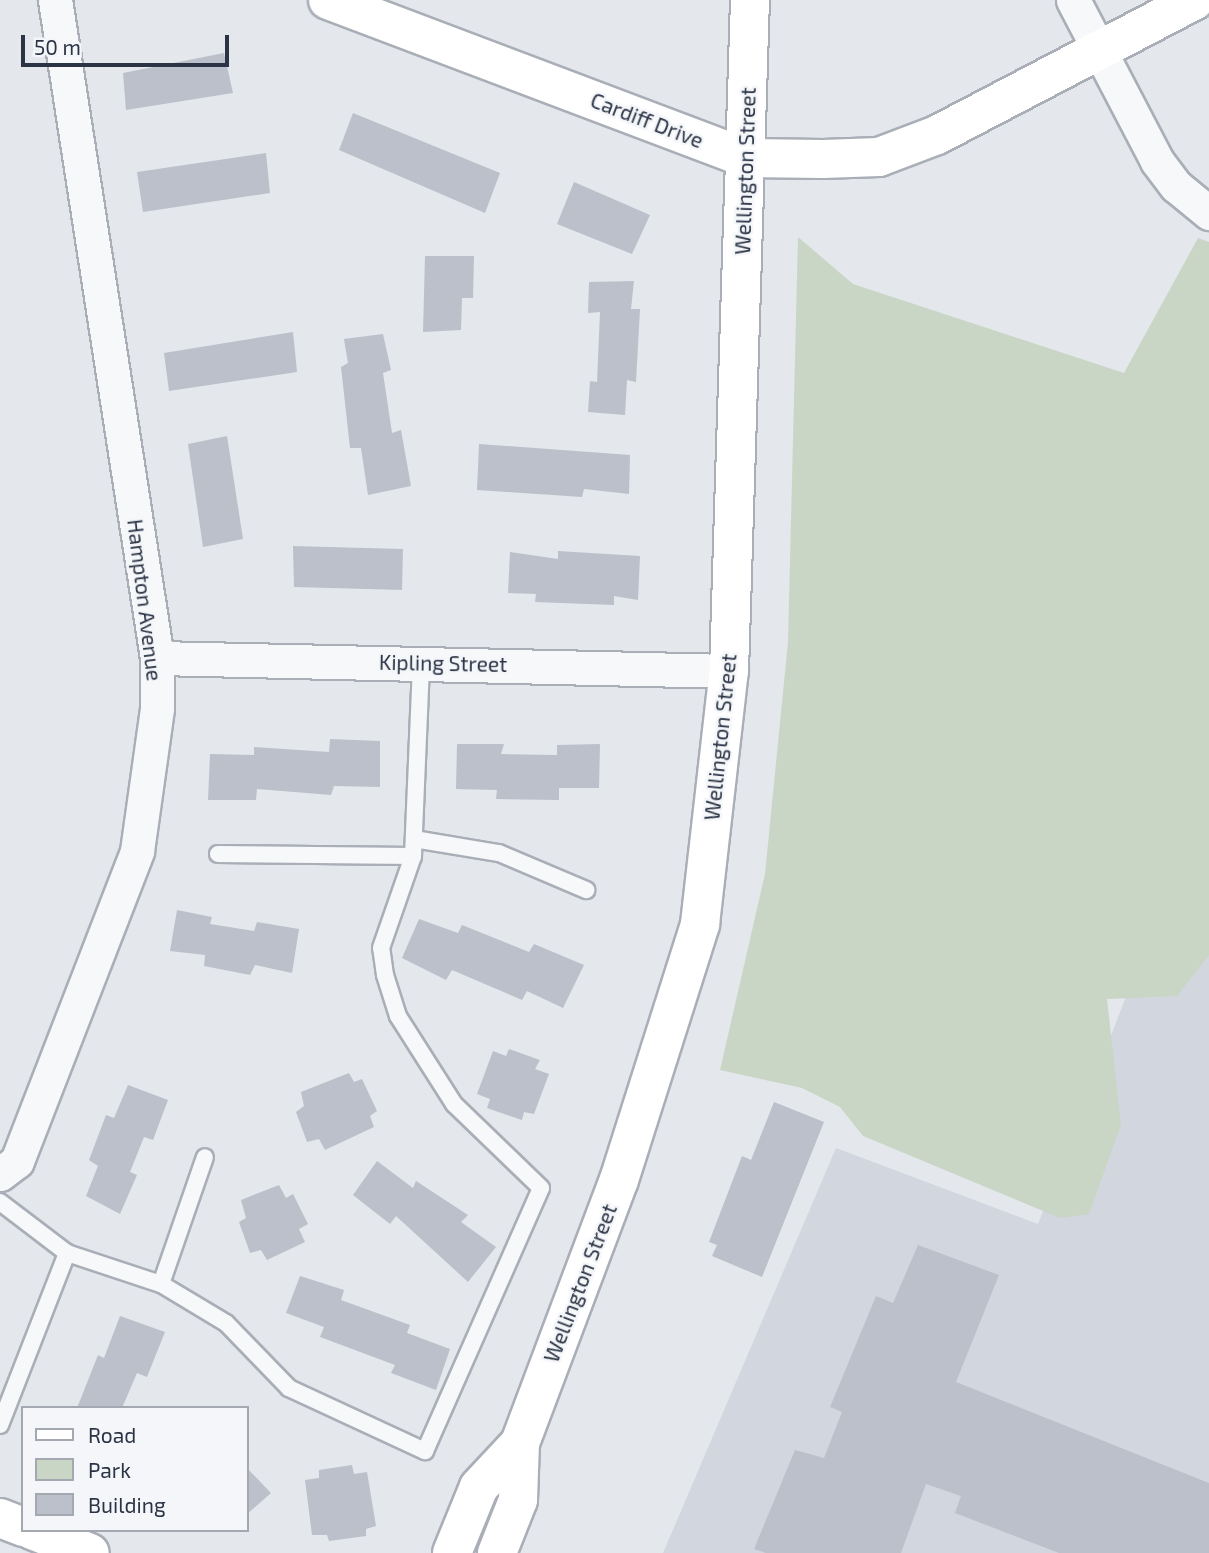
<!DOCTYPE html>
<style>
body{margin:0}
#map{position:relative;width:1209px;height:1553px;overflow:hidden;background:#e4e7ec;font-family:"Exo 2",sans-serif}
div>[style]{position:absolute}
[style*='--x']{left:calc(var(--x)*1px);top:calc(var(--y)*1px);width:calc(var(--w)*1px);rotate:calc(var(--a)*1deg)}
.built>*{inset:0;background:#d2d6de}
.green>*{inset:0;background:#c9d6c5}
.building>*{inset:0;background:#bbc0ca}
.roads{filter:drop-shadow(2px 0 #a9aeb7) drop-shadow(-2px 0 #a9aeb7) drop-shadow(0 2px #a9aeb7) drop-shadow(0 -2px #a9aeb7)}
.lane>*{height:16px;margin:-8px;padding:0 8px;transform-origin:8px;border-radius:8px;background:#f7f8fa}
.street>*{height:33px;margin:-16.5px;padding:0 16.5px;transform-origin:16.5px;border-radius:16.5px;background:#f7f8fa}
.secondary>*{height:38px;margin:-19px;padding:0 19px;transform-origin:19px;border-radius:19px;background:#fff}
span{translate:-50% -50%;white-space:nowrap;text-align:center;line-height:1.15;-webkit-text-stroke:5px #f4f6f9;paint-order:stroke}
.street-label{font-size:21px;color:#2b3445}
.legend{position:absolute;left:21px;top:1406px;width:228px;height:126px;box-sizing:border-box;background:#f4f6f9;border:2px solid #a4a8b1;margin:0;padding:9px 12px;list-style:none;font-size:21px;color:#2b3445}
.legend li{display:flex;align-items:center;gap:14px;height:35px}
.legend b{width:35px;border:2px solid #a4a8b1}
.scale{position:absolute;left:21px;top:35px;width:208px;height:32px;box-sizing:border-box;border:4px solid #2b3445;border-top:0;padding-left:9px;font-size:21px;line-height:24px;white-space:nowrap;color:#2b3445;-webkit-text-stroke:5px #f4f6f9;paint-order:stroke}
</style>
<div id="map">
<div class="built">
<i style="clip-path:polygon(1163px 901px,1209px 920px,1209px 1553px,663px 1553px,836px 1148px,1038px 1224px)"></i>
</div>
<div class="green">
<i style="clip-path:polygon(798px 237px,853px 284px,1124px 373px,1198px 238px,1209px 242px,1209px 955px,1177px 996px,1107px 999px,1121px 1125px,1089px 1214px,1060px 1218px,863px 1136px,840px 1107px,802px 1088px,720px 1070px,765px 874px,788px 642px)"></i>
</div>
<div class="building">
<i style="clip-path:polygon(224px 53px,233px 93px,126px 110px,123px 73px)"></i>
<i style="clip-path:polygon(353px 113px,500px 173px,485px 213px,339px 150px)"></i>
<i style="clip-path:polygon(266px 153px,270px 193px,143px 212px,137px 172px)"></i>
<i style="clip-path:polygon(574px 182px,650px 215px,632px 254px,557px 224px)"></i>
<i style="clip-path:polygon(425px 256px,474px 256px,473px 298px,462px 298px,461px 330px,423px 332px)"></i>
<i style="clip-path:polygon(634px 281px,631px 309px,640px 309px,636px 382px,627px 380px,625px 415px,588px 412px,590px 381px,597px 382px,600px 312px,588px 313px,589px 282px)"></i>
<i style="clip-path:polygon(293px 332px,297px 372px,169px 391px,164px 353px)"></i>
<i style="clip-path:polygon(383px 334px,391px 370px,383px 373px,392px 433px,401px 430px,411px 486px,368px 495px,361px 448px,350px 448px,341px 367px,348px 363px,344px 339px)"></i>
<i style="clip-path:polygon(227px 436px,243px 539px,203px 547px,188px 444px)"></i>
<i style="clip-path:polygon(479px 444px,630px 455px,629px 494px,584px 489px,582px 497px,477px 490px)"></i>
<i style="clip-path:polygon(293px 546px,403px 549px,402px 590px,294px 587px)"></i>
<i style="clip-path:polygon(558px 551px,640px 556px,638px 600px,614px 596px,614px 605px,535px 602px,536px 594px,508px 593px,510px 552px,558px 559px)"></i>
<i style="clip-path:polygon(330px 739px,380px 741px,380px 787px,334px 786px,331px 795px,257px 789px,256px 800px,208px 800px,210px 754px,254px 755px,254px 747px,329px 752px)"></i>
<i style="clip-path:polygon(457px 744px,504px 744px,501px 754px,557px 755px,557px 745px,600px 744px,599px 788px,559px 788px,559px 800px,496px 799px,497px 790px,456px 789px)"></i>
<i style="clip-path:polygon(177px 910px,212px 917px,210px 924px,254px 931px,257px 922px,299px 929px,292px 973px,255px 965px,250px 975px,204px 966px,205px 955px,170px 951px)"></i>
<i style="clip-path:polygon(419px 919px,458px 933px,462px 925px,529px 952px,534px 944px,584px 965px,563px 1008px,527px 991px,522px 1000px,452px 970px,446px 980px,402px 958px)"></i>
<i style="clip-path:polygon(509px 1049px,540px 1060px,535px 1069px,549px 1074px,534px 1114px,524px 1112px,522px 1120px,487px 1108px,490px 1099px,477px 1094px,493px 1051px,506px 1056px)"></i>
<i style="clip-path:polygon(349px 1073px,354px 1082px,362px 1079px,377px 1111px,370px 1116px,374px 1127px,325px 1150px,319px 1139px,307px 1142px,296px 1112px,304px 1106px,301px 1092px)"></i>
<i style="clip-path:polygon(128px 1085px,168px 1100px,153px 1140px,144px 1137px,130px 1172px,137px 1175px,120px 1214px,86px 1196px,98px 1166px,89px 1160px,106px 1115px,114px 1118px)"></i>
<i style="clip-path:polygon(774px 1102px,824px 1122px,762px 1277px,712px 1256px,717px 1245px,709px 1242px,742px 1156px,751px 1160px)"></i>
<i style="clip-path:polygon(377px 1161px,413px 1188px,416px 1181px,468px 1215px,461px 1222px,496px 1247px,468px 1282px,396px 1216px,390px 1224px,353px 1195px)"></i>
<i style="clip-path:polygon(279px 1185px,286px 1198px,293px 1194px,308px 1224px,299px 1229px,305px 1242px,267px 1260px,261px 1250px,250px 1253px,239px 1222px,246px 1218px,241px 1200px)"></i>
<i style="clip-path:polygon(918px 1245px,999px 1275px,956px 1382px,1209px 1483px,1209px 1553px,1059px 1553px,955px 1513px,961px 1496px,926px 1484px,901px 1553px,766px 1553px,754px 1549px,795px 1450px,824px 1458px,842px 1412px,830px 1407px,876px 1296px,893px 1303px)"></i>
<i style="clip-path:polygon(300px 1276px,344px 1290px,341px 1300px,410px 1325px,407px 1333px,450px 1349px,436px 1390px,391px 1373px,395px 1365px,320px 1337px,324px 1327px,286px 1313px)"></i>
<i style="clip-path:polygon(120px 1316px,165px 1332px,147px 1377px,137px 1373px,122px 1408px,77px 1408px,98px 1355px,104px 1358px)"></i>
<i style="clip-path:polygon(352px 1465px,354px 1474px,367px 1472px,376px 1526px,366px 1529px,366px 1536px,329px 1541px,327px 1535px,312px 1535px,305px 1480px,319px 1478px,319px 1470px)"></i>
<i style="clip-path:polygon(247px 1468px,271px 1493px,247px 1514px)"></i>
</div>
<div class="roads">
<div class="lane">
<i style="--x:414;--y:839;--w:86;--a:9.4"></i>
<i style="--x:499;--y:853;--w:95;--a:23"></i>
<i style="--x:218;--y:854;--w:195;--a:0.6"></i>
<i style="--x:0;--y:1202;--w:84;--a:37.3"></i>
<i style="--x:67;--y:1253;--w:99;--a:18.3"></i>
<i style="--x:161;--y:1284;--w:76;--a:31"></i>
<i style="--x:226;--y:1323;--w:91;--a:45.9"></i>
<i style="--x:289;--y:1388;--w:150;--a:24.9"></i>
<i style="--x:425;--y:1451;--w:287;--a:-66.2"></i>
<i style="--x:541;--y:1188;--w:121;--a:-136"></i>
<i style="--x:454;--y:1104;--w:104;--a:-122.5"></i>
<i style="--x:398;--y:1016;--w:43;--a:-107.6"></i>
<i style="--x:385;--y:975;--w:27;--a:-98"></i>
<i style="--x:381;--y:948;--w:97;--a:-70.8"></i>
<i style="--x:413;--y:856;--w:194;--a:-87.6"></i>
<i style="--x:161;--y:1284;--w:134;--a:-70.9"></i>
<i style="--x:0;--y:1425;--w:185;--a:-68.7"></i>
</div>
<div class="street">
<i style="--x:1073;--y:0;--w:182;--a:62.4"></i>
<i style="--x:1157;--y:161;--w:31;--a:53"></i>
<i style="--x:1176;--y:186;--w:43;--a:39.3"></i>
<i style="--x:157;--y:658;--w:572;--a:1.3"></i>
<i style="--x:0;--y:1174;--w:21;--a:-37"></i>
<i style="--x:17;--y:1161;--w:332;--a:-68.8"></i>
<i style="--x:137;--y:851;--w:144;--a:-82"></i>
<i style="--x:157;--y:708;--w:50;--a:-90"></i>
<i style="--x:157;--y:658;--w:666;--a:-98.81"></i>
</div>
<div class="secondary">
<i style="--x:328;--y:0;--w:447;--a:20.7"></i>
<i style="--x:746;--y:158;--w:77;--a:0.7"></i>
<i style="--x:823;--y:159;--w:56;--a:-2"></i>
<i style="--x:879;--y:157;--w:62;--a:-20.8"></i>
<i style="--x:937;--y:135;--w:291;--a:-27.6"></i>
<i style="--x:0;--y:1518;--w:25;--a:21"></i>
<i style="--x:32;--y:1530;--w:62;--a:21.6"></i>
<i style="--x:452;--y:1553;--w:71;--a:-67.8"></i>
<i style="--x:479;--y:1487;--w:60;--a:-47"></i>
<i style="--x:497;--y:1553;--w:57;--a:-68.4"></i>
<i style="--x:518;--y:1500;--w:57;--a:-88"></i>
<i style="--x:520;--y:1443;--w:281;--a:-69.4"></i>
<i style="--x:619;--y:1180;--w:269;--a:-72.4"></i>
<i style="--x:700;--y:924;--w:255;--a:-83.5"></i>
<i style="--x:729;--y:671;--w:671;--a:-88.21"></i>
</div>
</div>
<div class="street-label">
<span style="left:647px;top:120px;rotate:21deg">Cardiff Drive</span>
<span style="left:745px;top:171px;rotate:-88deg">Wellington Street</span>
<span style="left:145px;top:600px;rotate:83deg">Hampton Avenue</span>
<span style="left:443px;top:663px;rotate:1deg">Kipling Street</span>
<span style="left:720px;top:737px;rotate:-84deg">Wellington Street</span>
<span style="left:580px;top:1283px;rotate:-69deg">Wellington Street</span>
</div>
<ul class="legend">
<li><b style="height:9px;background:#fff"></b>Road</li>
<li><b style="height:19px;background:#c9d6c5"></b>Park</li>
<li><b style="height:19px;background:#bbc0ca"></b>Building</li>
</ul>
<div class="scale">50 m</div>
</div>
